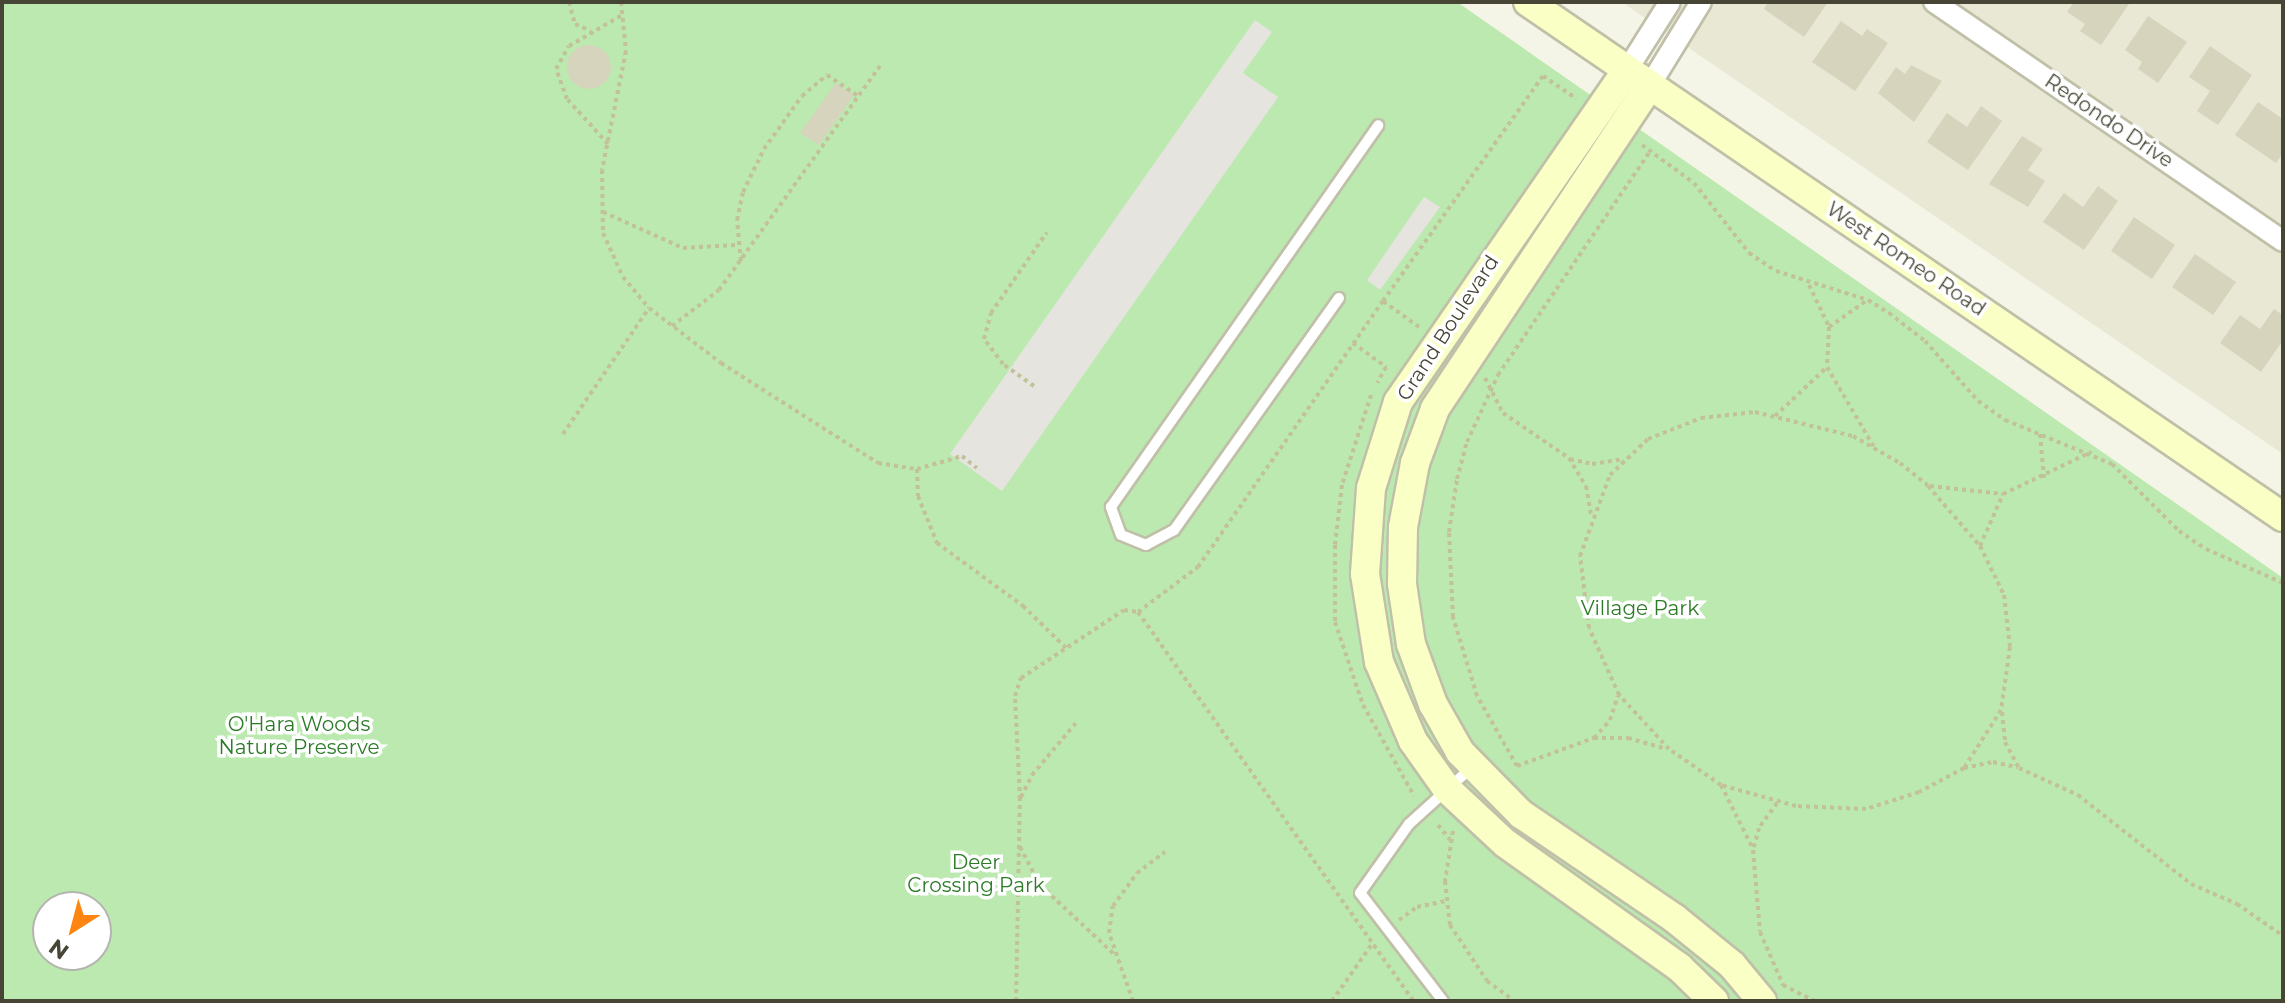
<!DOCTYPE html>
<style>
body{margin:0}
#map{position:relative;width:2285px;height:1003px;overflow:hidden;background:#f4f4e7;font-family:Montserrat,sans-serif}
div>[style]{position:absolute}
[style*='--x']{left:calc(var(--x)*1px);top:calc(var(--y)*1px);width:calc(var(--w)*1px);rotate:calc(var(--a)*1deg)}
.residential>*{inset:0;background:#e8e8d5}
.green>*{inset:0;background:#bbe9af}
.parking>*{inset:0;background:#e5e4df}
.building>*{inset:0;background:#d6d4bc}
.round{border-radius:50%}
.path>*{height:4px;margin-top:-2px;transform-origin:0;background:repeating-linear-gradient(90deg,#c2c19a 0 4px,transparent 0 8px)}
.roads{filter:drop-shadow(2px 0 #c0c0a9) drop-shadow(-2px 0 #c0c0a9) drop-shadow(0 2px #c0c0a9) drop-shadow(0 -2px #c0c0a9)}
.lane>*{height:10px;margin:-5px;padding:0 5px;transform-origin:5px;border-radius:5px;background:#fff}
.street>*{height:20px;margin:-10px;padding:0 10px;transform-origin:10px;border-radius:10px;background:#fff}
.secondary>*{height:28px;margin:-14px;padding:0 14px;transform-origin:14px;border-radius:14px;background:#faffc6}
span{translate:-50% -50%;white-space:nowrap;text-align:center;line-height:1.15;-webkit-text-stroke:7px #fff;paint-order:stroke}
.street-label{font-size:20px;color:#474636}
.park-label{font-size:20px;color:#2b7b27}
.frame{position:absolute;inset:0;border:4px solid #474636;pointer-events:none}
.north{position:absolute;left:32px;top:891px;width:80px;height:80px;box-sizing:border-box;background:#fff;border:2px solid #b5b5af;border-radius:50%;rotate:216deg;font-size:22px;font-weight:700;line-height:32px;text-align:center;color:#474636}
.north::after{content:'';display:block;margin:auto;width:28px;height:36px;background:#ff8513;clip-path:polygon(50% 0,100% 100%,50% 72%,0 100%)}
</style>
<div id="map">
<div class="residential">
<i style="clip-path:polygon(1622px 2px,2283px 2px,2283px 454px,1632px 9px)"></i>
</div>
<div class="green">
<i style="clip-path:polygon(evenodd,2px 2px,1457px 2px,2283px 578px,2283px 1001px,2px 1001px,2px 2px,48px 907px,96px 907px,96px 955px,48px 955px,48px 907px)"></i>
</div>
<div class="parking">
<i style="clip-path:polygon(1255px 20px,1272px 32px,1243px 73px,1278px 97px,1281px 93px,1002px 491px,950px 454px)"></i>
<i style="clip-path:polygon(1424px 197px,1440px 207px,1380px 290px,1367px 280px)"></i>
</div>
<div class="building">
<i style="clip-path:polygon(1768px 2px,1828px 2px,1804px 37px,1764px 9px)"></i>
<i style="clip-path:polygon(2074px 2px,2126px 2px,2129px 4px,2101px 45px,2080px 31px,2085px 24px,2067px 12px)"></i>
<i style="clip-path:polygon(2148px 16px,2187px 42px,2158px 83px,2138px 69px,2142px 62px,2125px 50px)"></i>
<i style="clip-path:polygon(1841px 21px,1862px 36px,1867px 29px,1888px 43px,1855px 91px,1812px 62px)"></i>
<i class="round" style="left:567px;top:45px;width:44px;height:44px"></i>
<i style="clip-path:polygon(2210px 46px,2252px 75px,2218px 125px,2197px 111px,2210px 91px,2189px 77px)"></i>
<i style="clip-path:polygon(1911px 65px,1942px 81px,1914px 122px,1878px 93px,1896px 67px,1905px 74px)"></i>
<i style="clip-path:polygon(836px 83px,854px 95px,819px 145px,800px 133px)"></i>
<i style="clip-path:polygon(2258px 102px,2283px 119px,2283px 153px,2276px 163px,2235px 135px)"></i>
<i style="clip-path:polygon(1981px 106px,2002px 121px,1968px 170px,1927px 142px,1947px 113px,1967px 127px)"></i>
<i style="clip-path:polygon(2022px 136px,2043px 149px,2028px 170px,2045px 181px,2028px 207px,1989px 184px)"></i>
<i style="clip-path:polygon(2098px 186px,2118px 201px,2084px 250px,2043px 222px,2064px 193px,2083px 207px)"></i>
<i style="clip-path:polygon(2134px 217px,2175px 245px,2152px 279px,2111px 251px)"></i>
<i style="clip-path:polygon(2195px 254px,2236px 282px,2213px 315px,2172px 287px)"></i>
<i style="clip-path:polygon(2274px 309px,2283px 315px,2283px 340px,2261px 372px,2220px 343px,2240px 315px,2260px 329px)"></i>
</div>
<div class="path">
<i style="--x:569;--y:2;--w:23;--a:75"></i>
<i style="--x:575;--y:24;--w:17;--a:24"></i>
<i style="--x:621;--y:2;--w:49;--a:84.2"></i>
<i style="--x:626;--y:51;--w:121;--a:101.4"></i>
<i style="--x:602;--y:170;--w:63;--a:89.1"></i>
<i style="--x:603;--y:233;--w:48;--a:65.6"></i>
<i style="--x:623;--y:277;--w:40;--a:50"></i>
<i style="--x:649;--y:308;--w:91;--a:37.4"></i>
<i style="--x:721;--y:363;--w:186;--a:32.5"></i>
<i style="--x:878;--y:463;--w:39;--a:9"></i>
<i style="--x:917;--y:469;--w:47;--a:-16.1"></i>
<i style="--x:962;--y:456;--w:19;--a:39"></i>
<i style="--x:608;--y:144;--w:61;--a:-132.3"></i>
<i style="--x:567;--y:99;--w:32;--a:-110"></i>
<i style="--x:556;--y:69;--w:26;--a:-61"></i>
<i style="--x:569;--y:46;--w:61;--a:-30.3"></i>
<i style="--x:1642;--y:145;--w:64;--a:36.2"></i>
<i style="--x:1694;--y:183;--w:89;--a:51.8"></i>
<i style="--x:1749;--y:253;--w:32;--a:34"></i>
<i style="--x:1776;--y:271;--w:96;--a:17.5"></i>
<i style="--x:1868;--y:300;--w:25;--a:32"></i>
<i style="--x:1889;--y:313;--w:46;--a:37.9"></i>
<i style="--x:1925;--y:341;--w:80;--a:48.5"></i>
<i style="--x:1978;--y:401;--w:33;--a:35"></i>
<i style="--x:2005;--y:420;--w:116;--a:22.4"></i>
<i style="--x:2112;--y:464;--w:95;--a:45"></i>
<i style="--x:2179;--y:531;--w:32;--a:34"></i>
<i style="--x:2206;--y:549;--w:84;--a:23.8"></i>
<i style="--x:603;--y:212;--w:88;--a:24.2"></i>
<i style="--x:683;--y:248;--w:53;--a:-3.2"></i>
<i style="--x:741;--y:261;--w:41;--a:-95.6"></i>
<i style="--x:737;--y:220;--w:29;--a:-78"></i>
<i style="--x:743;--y:192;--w:48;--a:-64"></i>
<i style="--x:764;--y:149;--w:65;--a:-54.4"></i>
<i style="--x:802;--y:96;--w:33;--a:-40"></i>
<i style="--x:827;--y:75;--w:37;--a:34"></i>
<i style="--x:1809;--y:285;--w:47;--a:64.5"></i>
<i style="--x:1829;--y:327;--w:40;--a:92.9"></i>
<i style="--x:1827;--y:367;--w:93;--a:59.6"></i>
<i style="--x:672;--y:326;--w:59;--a:-37.5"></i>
<i style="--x:719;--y:290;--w:276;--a:-54.3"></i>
<i style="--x:1419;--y:327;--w:44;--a:-144.2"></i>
<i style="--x:1383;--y:301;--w:276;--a:-54.6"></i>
<i style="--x:1543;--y:76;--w:40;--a:34"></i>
<i style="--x:1829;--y:327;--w:45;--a:-35.1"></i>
<i style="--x:1353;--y:343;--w:41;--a:36"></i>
<i style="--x:1386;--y:367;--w:18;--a:119"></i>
<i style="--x:1485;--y:378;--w:39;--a:63"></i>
<i style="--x:1503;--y:413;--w:80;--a:34.3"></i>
<i style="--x:1569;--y:458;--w:33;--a:59"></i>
<i style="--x:1586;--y:486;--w:29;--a:80"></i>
<i style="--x:1034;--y:386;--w:38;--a:-145"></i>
<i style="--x:1003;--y:364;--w:31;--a:-127"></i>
<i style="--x:984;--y:339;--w:27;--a:-75"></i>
<i style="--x:991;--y:313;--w:98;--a:-55.3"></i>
<i style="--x:1371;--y:395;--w:95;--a:107.9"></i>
<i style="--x:1342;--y:485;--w:60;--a:96.7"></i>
<i style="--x:1335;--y:545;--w:77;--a:90"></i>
<i style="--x:1335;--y:622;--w:88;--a:71.4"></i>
<i style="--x:1363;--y:705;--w:104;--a:60.7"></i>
<i style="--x:1755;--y:412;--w:101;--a:13.8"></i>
<i style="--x:1853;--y:436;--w:54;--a:29.9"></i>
<i style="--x:1900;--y:463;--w:36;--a:39"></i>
<i style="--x:1928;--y:486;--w:79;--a:49.1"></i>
<i style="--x:1980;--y:546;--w:55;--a:63.9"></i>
<i style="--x:2004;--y:595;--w:52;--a:83.4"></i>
<i style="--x:2010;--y:647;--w:64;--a:98.1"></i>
<i style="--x:2001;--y:710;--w:69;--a:122.5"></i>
<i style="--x:1964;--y:768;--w:51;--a:151.9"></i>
<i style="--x:1919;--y:792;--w:56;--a:162.2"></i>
<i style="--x:1866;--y:809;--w:70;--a:-177.5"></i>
<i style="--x:1796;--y:806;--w:78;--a:-164.4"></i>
<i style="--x:1721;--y:785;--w:63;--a:-145.3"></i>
<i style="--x:1669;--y:749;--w:74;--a:-132.8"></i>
<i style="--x:1619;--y:695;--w:73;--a:-114.1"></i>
<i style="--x:1589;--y:628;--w:73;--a:-97.1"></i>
<i style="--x:1580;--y:556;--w:86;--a:-69.7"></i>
<i style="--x:1610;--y:475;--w:52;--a:-43.5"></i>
<i style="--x:1648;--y:439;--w:57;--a:-21.6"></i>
<i style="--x:1701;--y:418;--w:54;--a:-6.3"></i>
<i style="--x:1775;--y:416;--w:71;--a:-43.3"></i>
<i style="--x:563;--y:434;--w:153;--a:-55.7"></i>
<i style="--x:2040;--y:434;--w:44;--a:84.8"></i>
<i style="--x:1570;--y:459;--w:23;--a:13"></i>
<i style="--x:1592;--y:464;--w:32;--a:-9"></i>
<i style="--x:917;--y:469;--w:27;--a:88"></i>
<i style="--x:918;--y:496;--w:51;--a:68"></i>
<i style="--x:937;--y:543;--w:107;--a:36.2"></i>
<i style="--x:1023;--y:606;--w:60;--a:44.3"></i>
<i style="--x:1930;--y:486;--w:73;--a:6.3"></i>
<i style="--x:1980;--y:546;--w:57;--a:-66.1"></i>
<i style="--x:2003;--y:494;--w:98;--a:-25.5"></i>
<i style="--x:1138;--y:612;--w:476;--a:54.7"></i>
<i style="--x:2002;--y:712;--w:30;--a:84"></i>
<i style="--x:2005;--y:742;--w:30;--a:62"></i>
<i style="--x:2019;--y:768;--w:65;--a:24.6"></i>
<i style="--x:2078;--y:795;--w:144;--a:38.2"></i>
<i style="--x:2191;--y:884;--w:50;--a:23.5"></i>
<i style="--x:2237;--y:904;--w:56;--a:34.8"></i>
<i style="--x:1594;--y:738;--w:24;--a:-48"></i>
<i style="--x:1610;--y:720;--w:25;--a:-72"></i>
<i style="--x:1517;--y:766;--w:81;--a:-119.7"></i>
<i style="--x:1477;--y:696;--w:83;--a:-106.9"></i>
<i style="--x:1453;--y:617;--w:85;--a:-92.7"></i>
<i style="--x:1449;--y:532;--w:54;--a:-81.4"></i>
<i style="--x:1457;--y:479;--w:38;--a:-75"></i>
<i style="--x:1467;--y:442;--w:74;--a:-65.2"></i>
<i style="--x:1498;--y:375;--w:271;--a:-55.8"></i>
<i style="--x:1517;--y:766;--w:82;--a:-20"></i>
<i style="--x:1594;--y:738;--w:34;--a:0"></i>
<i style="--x:1628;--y:738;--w:40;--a:16"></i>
<i style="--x:1964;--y:768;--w:30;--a:-12"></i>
<i style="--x:1993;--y:762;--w:25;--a:12"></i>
<i style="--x:1721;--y:785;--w:69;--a:63.4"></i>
<i style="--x:1021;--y:797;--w:25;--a:-63"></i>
<i style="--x:1032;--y:775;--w:68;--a:-49.8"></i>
<i style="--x:1777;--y:803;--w:31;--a:126"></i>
<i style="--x:1759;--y:828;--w:23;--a:105"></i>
<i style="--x:1753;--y:850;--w:82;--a:85.1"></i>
<i style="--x:1760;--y:932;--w:58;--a:66.5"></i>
<i style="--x:1783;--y:985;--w:35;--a:27"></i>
<i style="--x:1438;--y:825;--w:19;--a:51"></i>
<i style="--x:1453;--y:831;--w:51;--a:99.1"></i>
<i style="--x:1445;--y:881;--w:44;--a:83.5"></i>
<i style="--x:1450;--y:925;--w:67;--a:56.5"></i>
<i style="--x:1487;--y:981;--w:34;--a:36"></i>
<i style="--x:1020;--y:847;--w:43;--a:62.2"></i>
<i style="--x:1040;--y:885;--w:100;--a:43"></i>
<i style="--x:1399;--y:920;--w:22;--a:-36"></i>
<i style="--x:1417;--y:907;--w:29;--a:-12"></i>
<i style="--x:1016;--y:1001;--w:202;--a:-88.9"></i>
<i style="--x:1020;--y:799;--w:103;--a:-92.8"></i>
<i style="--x:1015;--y:696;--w:19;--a:-72"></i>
<i style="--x:1021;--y:678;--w:123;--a:-33.4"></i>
<i style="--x:1124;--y:610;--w:14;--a:8"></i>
<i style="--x:1138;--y:612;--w:75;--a:-36.9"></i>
<i style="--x:1198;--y:567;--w:324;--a:-55.2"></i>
<i style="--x:1133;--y:1001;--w:72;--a:-109.4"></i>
<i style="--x:1109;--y:933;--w:27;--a:-82"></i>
<i style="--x:1113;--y:906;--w:41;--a:-54"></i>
<i style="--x:1137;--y:873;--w:35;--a:-37"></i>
<i style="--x:1253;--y:1001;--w:4;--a:0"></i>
<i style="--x:1332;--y:1001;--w:70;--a:-54.9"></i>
</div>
<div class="roads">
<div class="lane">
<i style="--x:1339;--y:298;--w:285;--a:125.4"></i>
<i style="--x:1174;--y:530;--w:32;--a:152"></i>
<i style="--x:1146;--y:545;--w:27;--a:-158"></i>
<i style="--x:1121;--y:535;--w:30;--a:-110"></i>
<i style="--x:1111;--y:507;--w:466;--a:-55"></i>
<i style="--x:1443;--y:1001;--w:136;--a:-127.5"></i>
<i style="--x:1360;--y:893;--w:85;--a:-54.6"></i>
<i style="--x:1409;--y:824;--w:85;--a:-42.1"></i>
</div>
<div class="street">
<i style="--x:1934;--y:2;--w:423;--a:34.4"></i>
<i style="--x:1627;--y:70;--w:80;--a:-57.7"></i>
<i style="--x:1650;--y:85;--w:97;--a:-58.4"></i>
</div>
<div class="secondary">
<i style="--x:1528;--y:2;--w:914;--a:34.3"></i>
<i style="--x:1627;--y:70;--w:403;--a:124.6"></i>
<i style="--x:1398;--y:402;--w:90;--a:107.4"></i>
<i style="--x:1371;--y:488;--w:86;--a:94"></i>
<i style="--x:1365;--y:574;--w:89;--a:81"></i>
<i style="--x:1379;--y:662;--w:86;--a:66.7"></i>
<i style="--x:1413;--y:741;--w:59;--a:54.7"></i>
<i style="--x:1447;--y:789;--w:79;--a:43"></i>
<i style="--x:1505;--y:843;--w:214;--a:35.5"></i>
<i style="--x:1679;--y:967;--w:49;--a:44.2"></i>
<i style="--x:1650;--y:85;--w:389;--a:123.6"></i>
<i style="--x:1435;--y:409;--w:58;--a:110.3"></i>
<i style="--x:1415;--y:463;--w:65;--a:100.6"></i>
<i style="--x:1403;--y:527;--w:57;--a:91"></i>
<i style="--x:1402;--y:584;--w:61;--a:81.5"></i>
<i style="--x:1411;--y:644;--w:64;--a:69.9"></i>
<i style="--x:1433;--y:704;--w:55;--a:60.6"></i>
<i style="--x:1460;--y:752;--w:87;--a:45.5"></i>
<i style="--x:1521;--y:814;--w:185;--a:34.2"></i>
<i style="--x:1674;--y:918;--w:75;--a:39"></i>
<i style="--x:1732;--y:965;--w:47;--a:50.2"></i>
</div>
</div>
<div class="street-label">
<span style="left:2109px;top:121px;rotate:34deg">Redondo Drive</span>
<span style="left:1906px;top:259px;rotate:34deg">West Romeo Road</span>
<span style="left:1448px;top:328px;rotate:-57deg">Grand Boulevard</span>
</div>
<div class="park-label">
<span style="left:1640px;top:608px">Village Park</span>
<span style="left:299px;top:736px">O'Hara Woods<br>Nature Preserve</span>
<span style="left:976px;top:874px">Deer<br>Crossing Park</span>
</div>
<div class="frame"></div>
<div class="north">N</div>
</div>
